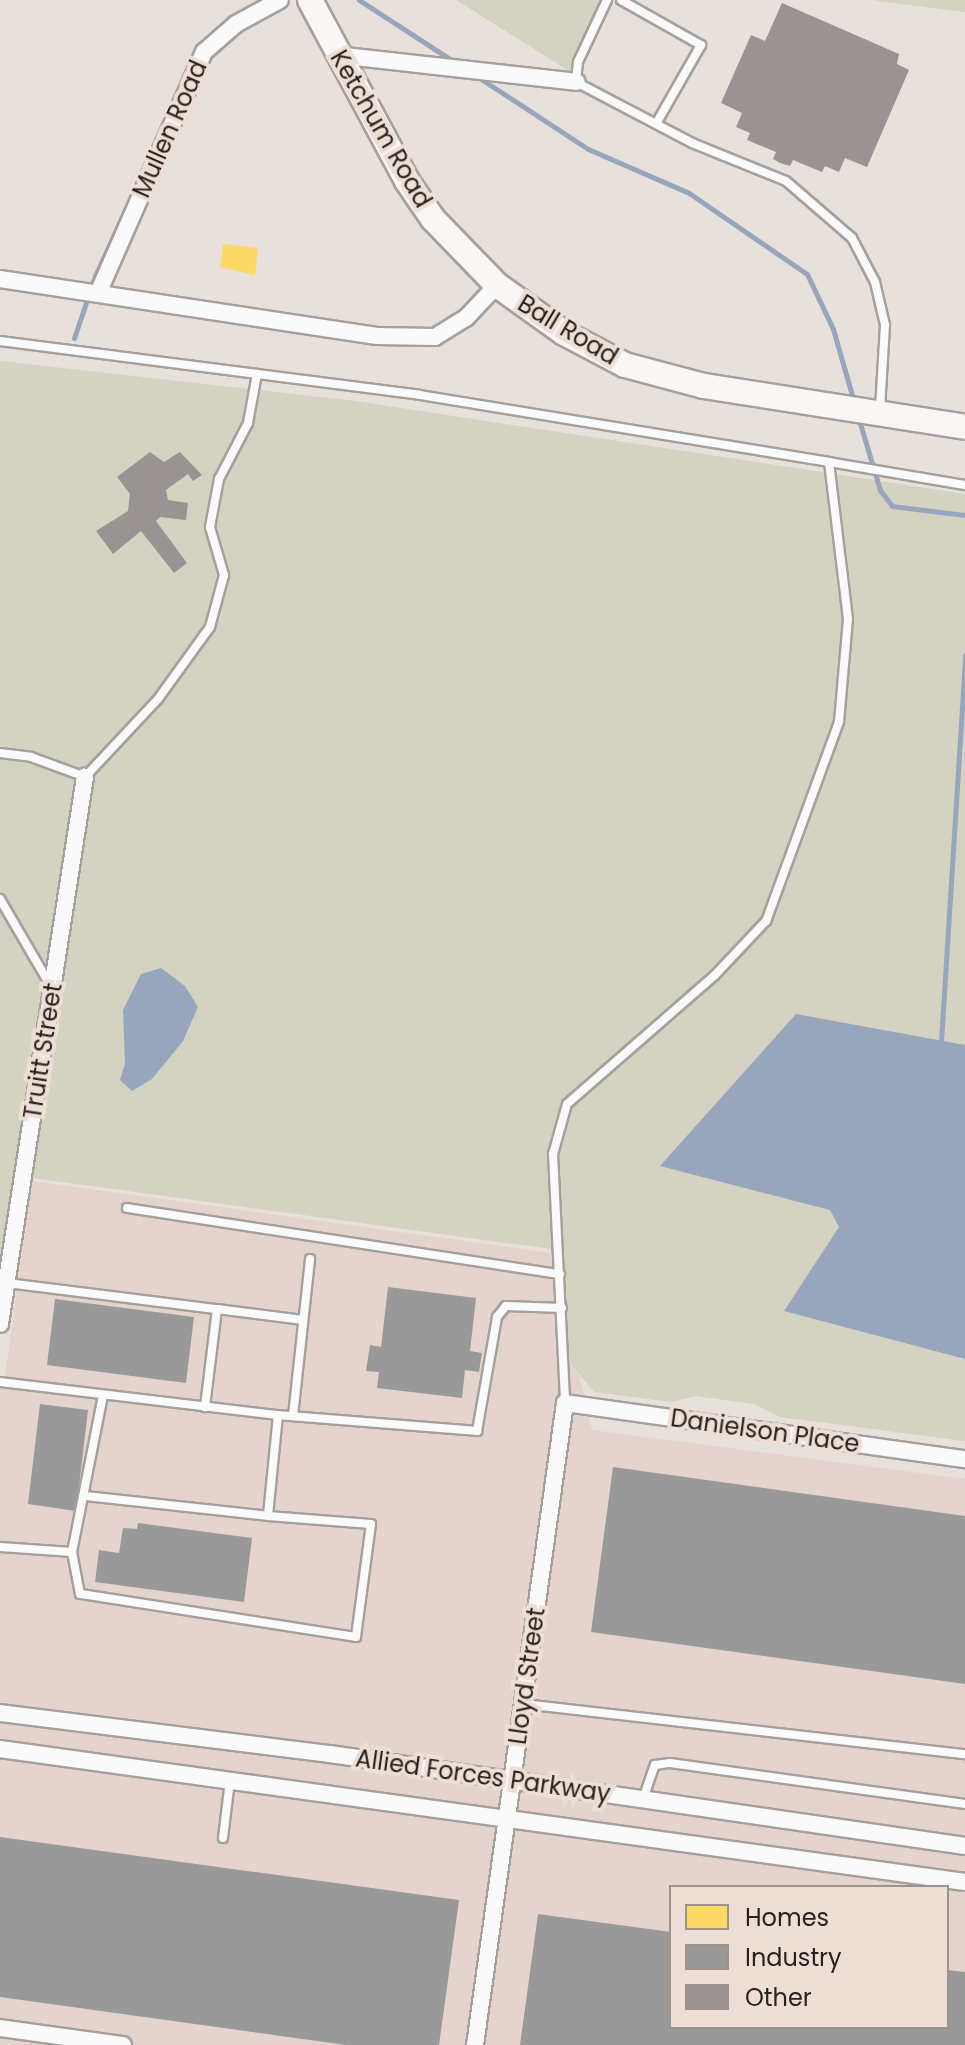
<!DOCTYPE html>
<style>
body{margin:0}
#map{position:relative;width:965px;height:2045px;overflow:hidden;background:#e7e0db;font-family:Poppins,sans-serif}
div>[style]{position:absolute}
[style*='--x']{left:calc(var(--x)*1px);top:calc(var(--y)*1px);width:calc(var(--w)*1px);rotate:calc(var(--a)*1deg)}
.industrial>*{inset:0;background:#e5d4cd}
.green>*{inset:0;background:#d4d2c1}
.water>*{inset:0;background:#98a6bd}
.homes>*{inset:0;background:#ffd966}
.industry>*{inset:0;background:#999}
.stream>*{height:5px;margin:-2.5px;padding:0 2.5px;transform-origin:2.5px;border-radius:2.5px;background:#98a6bd}
.building>*{inset:0;background:#999493}
.roads{filter:drop-shadow(2px 0 #a5a09c) drop-shadow(-2px 0 #a5a09c) drop-shadow(0 2px #a5a09c) drop-shadow(0 -2px #a5a09c)}
.lane>*{height:8px;margin:-4px;padding:0 4px;transform-origin:4px;border-radius:4px;background:#fbfafa}
.street>*{height:16px;margin:-8px;padding:0 8px;transform-origin:8px;border-radius:8px;background:#fbfafa}
.secondary>*{height:24px;margin:-12px;padding:0 12px;transform-origin:12px;border-radius:12px;background:#faf6f6}
span{translate:-50% -50%;white-space:nowrap;text-align:center;line-height:1.15;-webkit-text-stroke:8px #eddfd5;paint-order:stroke}
.street-label{font-size:24px;color:#27221f}
.legend{position:absolute;left:669px;top:1885px;width:280px;height:144px;box-sizing:border-box;background:#eddfd5;border:2px solid #9e938c;margin:0;padding:10px 14px;list-style:none;font-size:24px;color:#27221f}
.legend li{display:flex;align-items:center;gap:16px;height:40px}
.legend b{width:40px;border:2px solid #9e938c}
</style>
<div id="map">
<div class="industrial">
<i style="clip-path:polygon(evenodd,32px 1181px,551px 1253px,592px 1430px,965px 1479px,965px 2045px,0 2045px,0 1377px,5px 1377px,32px 1181px,671px 1887px,947px 1887px,947px 2027px,671px 2027px,671px 1887px)"></i>
</div>
<div class="green">
<i style="clip-path:polygon(456px 0,610px 0,574px 74px)"></i>
<i style="clip-path:polygon(876px 0,965px 0,965px 12px,878px 1px)"></i>
<i style="clip-path:polygon(0 361px,355px 401px,965px 494px,965px 1441px,780px 1417px,754px 1404px,696px 1396px,671px 1402px,594px 1392px,571px 1364px,551px 1249px,33px 1178px,0 1303px)"></i>
</div>
<div class="water">
<i style="clip-path:polygon(161px 968px,185px 986px,198px 1007px,183px 1041px,152px 1079px,132px 1091px,120px 1080px,125px 1064px,123px 1010px,141px 974px)"></i>
<i style="clip-path:polygon(796px 1014px,965px 1045px,965px 1359px,784px 1311px,839px 1227px,830px 1210px,660px 1166px)"></i>
</div>
<div class="homes">
<i style="clip-path:polygon(223px 244px,258px 248px,255px 275px,220px 267px)"></i>
</div>
<div class="industry">
<i style="clip-path:polygon(388px 1287px,476px 1298px,470px 1351px,482px 1353px,479px 1372px,465px 1370px,462px 1398px,377px 1388px,379px 1372px,366px 1371px,370px 1345px,381px 1347px)"></i>
<i style="clip-path:polygon(55px 1299px,194px 1317px,186px 1383px,47px 1365px)"></i>
<i style="clip-path:polygon(40px 1404px,88px 1410px,76px 1511px,28px 1504px)"></i>
<i style="clip-path:polygon(613px 1467px,965px 1516px,965px 1684px,591px 1632px)"></i>
<i style="clip-path:polygon(138px 1523px,252px 1538px,244px 1602px,95px 1582px,99px 1550px,119px 1553px,123px 1528px,137px 1529px)"></i>
<i style="clip-path:polygon(0 1837px,459px 1900px,439px 2045px,346px 2045px,0 1997px)"></i>
<i style="clip-path:polygon(538px 1914px,671px 1932px,671px 2027px,947px 2027px,947px 1970px,965px 1972px,965px 2045px,520px 2045px)"></i>
</div>
<div class="stream">
<i style="--x:359;--y:0;--w:116;--a:33"></i>
<i style="--x:208;--y:39;--w:31;--a:-45"></i>
<i style="--x:478;--y:77;--w:131;--a:33.2"></i>
<i style="--x:588;--y:149;--w:110;--a:23.5"></i>
<i style="--x:689;--y:193;--w:143;--a:34.5"></i>
<i style="--x:807;--y:274;--w:61;--a:64.7"></i>
<i style="--x:833;--y:329;--w:76;--a:74"></i>
<i style="--x:74;--y:338;--w:65;--a:-71.3"></i>
<i style="--x:95;--y:276;--w:253;--a:-65.5"></i>
<i style="--x:859;--y:420;--w:73;--a:73.3"></i>
<i style="--x:880;--y:490;--w:20;--a:53"></i>
<i style="--x:892;--y:506;--w:74;--a:7"></i>
<i style="--x:941;--y:1041;--w:387;--a:-86.4"></i>
</div>
<div class="building">
<i style="clip-path:polygon(782px 3px,899px 54px,897px 64px,909px 70px,867px 167px,845px 158px,839px 172px,825px 166px,822px 172px,793px 160px,790px 166px,780px 163px,773px 159px,776px 152px,747px 140px,750px 133px,736px 127px,742px 113px,721px 103px,751px 35px,765px 41px)"></i>
<i style="clip-path:polygon(150px 452px,164px 462px,180px 452px,202px 475px,193px 481px,188px 474px,166px 490px,168px 500px,188px 503px,186px 520px,160px 517px,156px 521px,187px 563px,174px 573px,141px 531px,113px 554px,96px 531px,128px 511px,130px 494px,117px 477px)"></i>
</div>
<div class="roads">
<div class="lane">
<i style="--x:607;--y:0;--w:68;--a:115.1"></i>
<i style="--x:578;--y:62;--w:20;--a:96"></i>
<i style="--x:576;--y:82;--w:131;--a:27.7"></i>
<i style="--x:692;--y:143;--w:101;--a:22"></i>
<i style="--x:786;--y:181;--w:87;--a:40.8"></i>
<i style="--x:852;--y:238;--w:50;--a:62.4"></i>
<i style="--x:875;--y:282;--w:44;--a:76.9"></i>
<i style="--x:885;--y:325;--w:84;--a:93.4"></i>
<i style="--x:621;--y:0;--w:92;--a:29.4"></i>
<i style="--x:701;--y:45;--w:91;--a:119.7"></i>
<i style="--x:0;--y:341;--w:423;--a:7.3"></i>
<i style="--x:420;--y:395;--w:414;--a:9.3"></i>
<i style="--x:829;--y:462;--w:158;--a:83.1"></i>
<i style="--x:848;--y:619;--w:103;--a:95"></i>
<i style="--x:839;--y:722;--w:212;--a:110.1"></i>
<i style="--x:766;--y:921;--w:74;--a:133.4"></i>
<i style="--x:715;--y:975;--w:196;--a:138.9"></i>
<i style="--x:567;--y:1104;--w:52;--a:105.6"></i>
<i style="--x:553;--y:1154;--w:249;--a:87.2"></i>
<i style="--x:829;--y:462;--w:138;--a:9.6"></i>
<i style="--x:0;--y:753;--w:31;--a:7"></i>
<i style="--x:31;--y:757;--w:58;--a:20.3"></i>
<i style="--x:85;--y:777;--w:107;--a:-46.9"></i>
<i style="--x:158;--y:699;--w:89;--a:-54.2"></i>
<i style="--x:210;--y:627;--w:54;--a:-74.9"></i>
<i style="--x:224;--y:575;--w:50;--a:-106.3"></i>
<i style="--x:210;--y:527;--w:49;--a:-79.4"></i>
<i style="--x:219;--y:479;--w:63;--a:-62.6"></i>
<i style="--x:248;--y:423;--w:50;--a:-79.6"></i>
<i style="--x:0;--y:899;--w:99;--a:59.8"></i>
<i style="--x:127;--y:1208;--w:438;--a:8.7"></i>
<i style="--x:7;--y:1283;--w:212;--a:7.1"></i>
<i style="--x:217;--y:1309;--w:99;--a:97"></i>
<i style="--x:217;--y:1309;--w:87;--a:7.3"></i>
<i style="--x:0;--y:1382;--w:280;--a:6.8"></i>
<i style="--x:278;--y:1415;--w:101;--a:95.7"></i>
<i style="--x:268;--y:1516;--w:103;--a:4.4"></i>
<i style="--x:371;--y:1524;--w:114;--a:97.6"></i>
<i style="--x:356;--y:1637;--w:279;--a:-171.1"></i>
<i style="--x:80;--y:1594;--w:43;--a:-100.8"></i>
<i style="--x:72;--y:1552;--w:72;--a:-176"></i>
<i style="--x:278;--y:1415;--w:200;--a:4.6"></i>
<i style="--x:477;--y:1431;--w:116;--a:-80"></i>
<i style="--x:497;--y:1317;--w:14;--a:-51"></i>
<i style="--x:506;--y:1306;--w:56;--a:2"></i>
<i style="--x:293;--y:1416;--w:158;--a:-83.8"></i>
<i style="--x:85;--y:1496;--w:184;--a:6.2"></i>
<i style="--x:72;--y:1552;--w:160;--a:-78.8"></i>
<i style="--x:523;--y:1704;--w:445;--a:6.5"></i>
<i style="--x:643;--y:1799;--w:36;--a:-71"></i>
<i style="--x:655;--y:1765;--w:15;--a:-8"></i>
<i style="--x:670;--y:1763;--w:298;--a:7.9"></i>
<i style="--x:223;--y:1838;--w:58;--a:-83.1"></i>
</div>
<div class="street">
<i style="--x:337;--y:55;--w:241;--a:6.4"></i>
<i style="--x:0;--y:279;--w:381;--a:8.6"></i>
<i style="--x:377;--y:336;--w:58;--a:1"></i>
<i style="--x:435;--y:337;--w:36;--a:-32"></i>
<i style="--x:466;--y:318;--w:45;--a:-46.8"></i>
<i style="--x:99;--y:291;--w:261;--a:-66.3"></i>
<i style="--x:204;--y:52;--w:43;--a:-41.2"></i>
<i style="--x:236;--y:24;--w:50;--a:-28.6"></i>
<i style="--x:0;--y:1324;--w:554;--a:-81.17"></i>
<i style="--x:0;--y:1713;--w:333;--a:7.1"></i>
<i style="--x:330;--y:1754;--w:642;--a:8.24"></i>
<i style="--x:0;--y:1749;--w:974;--a:7.85"></i>
<i style="--x:0;--y:2028;--w:124;--a:7.9"></i>
<i style="--x:475;--y:2045;--w:648;--a:-82.02"></i>
<i style="--x:565;--y:1403;--w:404;--a:8"></i>
</div>
<div class="secondary">
<i style="--x:310;--y:0;--w:205;--a:61.8"></i>
<i style="--x:407;--y:181;--w:46;--a:55.6"></i>
<i style="--x:433;--y:219;--w:92;--a:45.9"></i>
<i style="--x:497;--y:285;--w:82;--a:35.6"></i>
<i style="--x:564;--y:333;--w:69;--a:27.7"></i>
<i style="--x:625;--y:365;--w:82;--a:14.9"></i>
<i style="--x:704;--y:386;--w:264;--a:8.9"></i>
</div>
</div>
<div class="street-label">
<span style="left:170px;top:129px;rotate:-66deg">Mullen Road</span>
<span style="left:381px;top:129px;rotate:60deg">Ketchum Road</span>
<span style="left:568px;top:330px;rotate:31deg">Ball Road</span>
<span style="left:43px;top:1051px;rotate:-81deg">Truitt Street</span>
<span style="left:765px;top:1431px;rotate:8deg">Danielson Place</span>
<span style="left:527px;top:1676px;rotate:-82deg">Lloyd Street</span>
<span style="left:483px;top:1776px;rotate:8deg">Allied Forces Parkway</span>
</div>
<ul class="legend">
<li><b style="height:22px;background:#ffd966"></b>Homes</li>
<li><b style="height:22px;background:#999"></b>Industry</li>
<li><b style="height:22px;background:#999493"></b>Other</li>
</ul>
</div>
